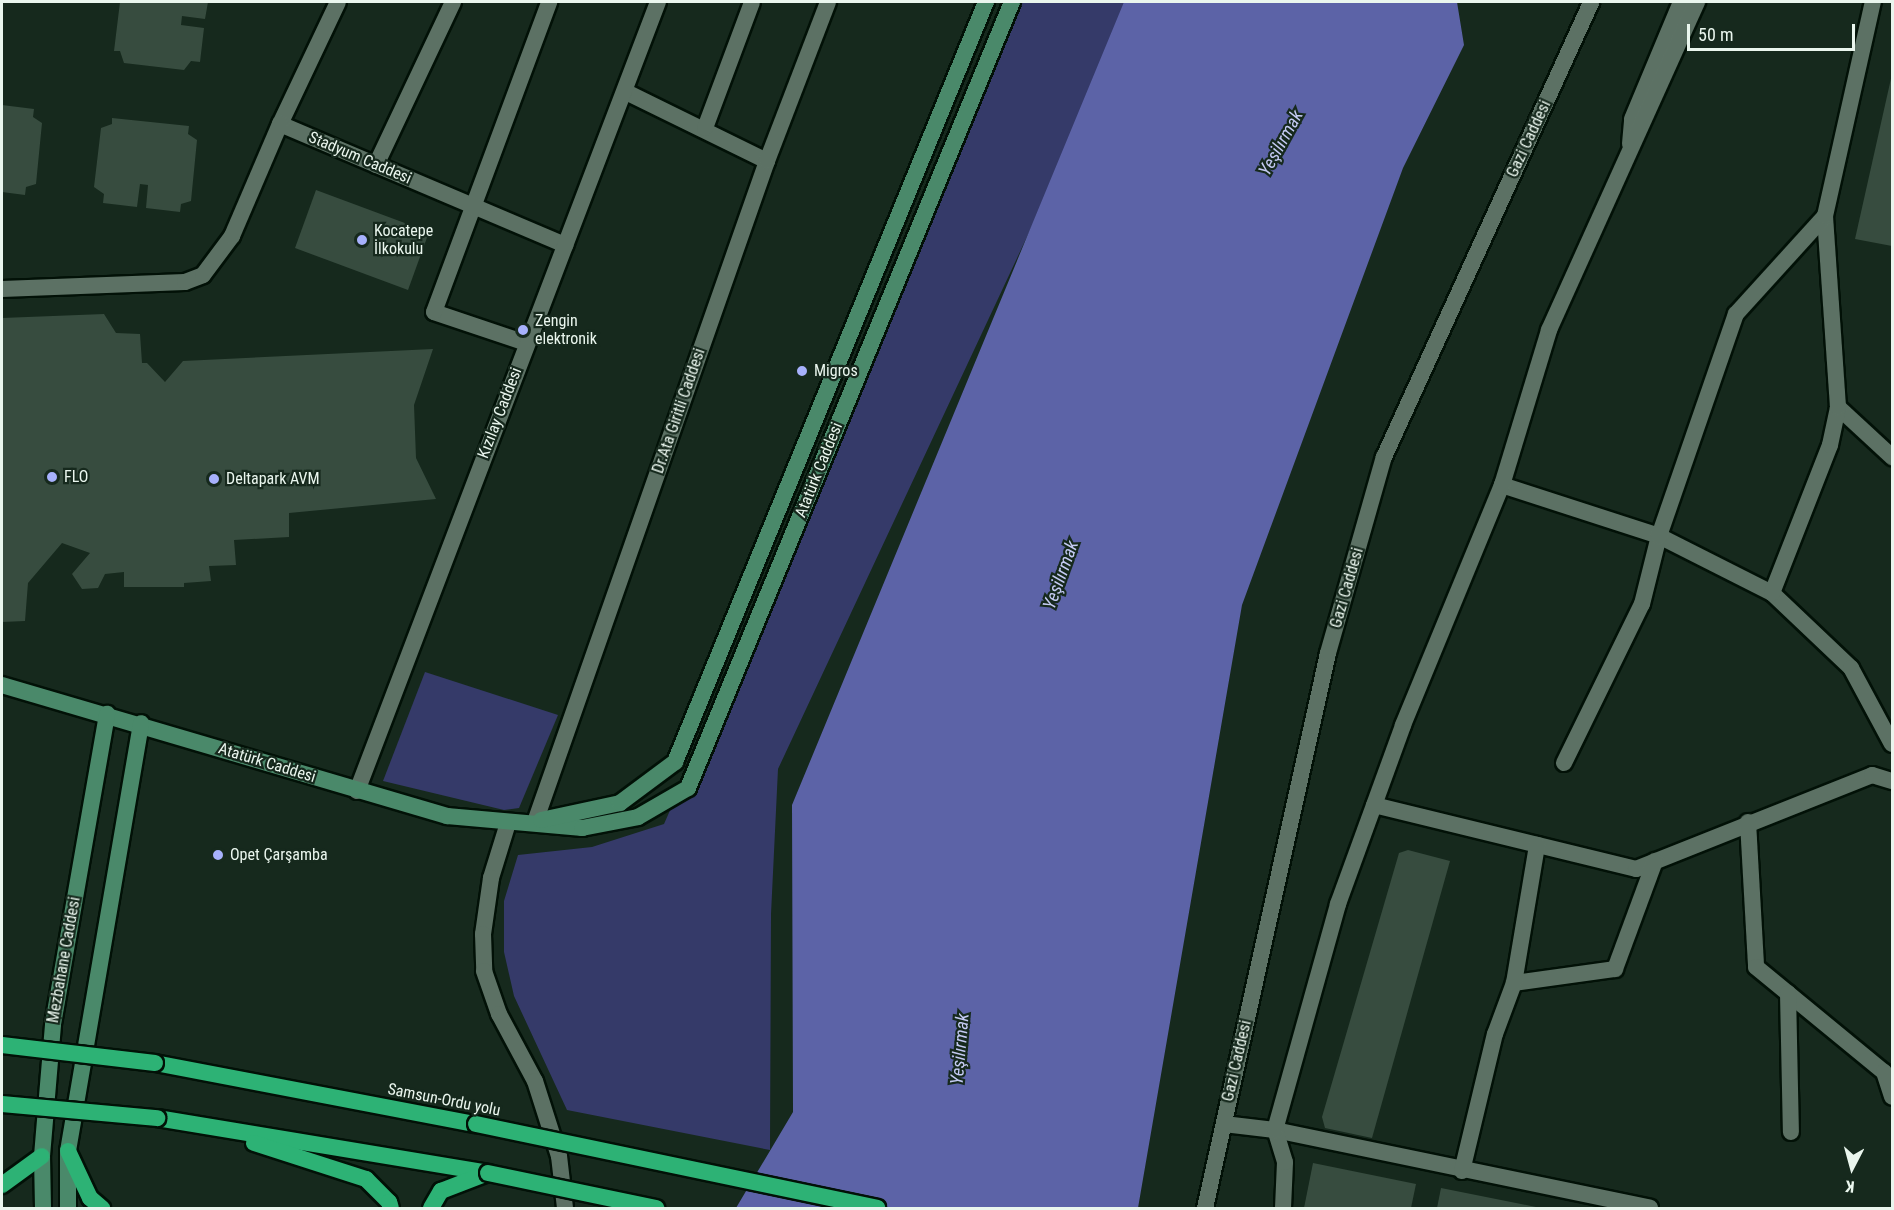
<!DOCTYPE html>
<meta charset="utf-8">
<style>
body{margin:0}
#map{position:relative;width:1894px;height:1210px;overflow:hidden;background:#16291d;font-family:"Roboto Condensed",sans-serif}
div>[style]{position:absolute}
[style*='--x']{left:calc(var(--x)*1px);top:calc(var(--y)*1px);width:calc(var(--w)*1px);rotate:calc(var(--a)*1deg)}
.green>*{inset:0;background:#353a69}
.water>*{inset:0;background:#5c63a7}
.building>*{inset:0;background:#374c3f}
.roads{filter:drop-shadow(2px 0 #021107) drop-shadow(-2px 0 #021107) drop-shadow(0 2px #021107) drop-shadow(0 -2px #021107)}
.minor>*{height:16px;margin:-8px;padding:0 8px;transform-origin:8px;border-radius:8px;background:#5c7164}
.tertiary>*{height:16px;margin:-8px;padding:0 8px;transform-origin:8px;border-radius:8px;background:#5c7164}
.secondary>*{height:16px;margin:-8px;padding:0 8px;transform-origin:8px;border-radius:8px;background:#4a896a}
.trunk>*{height:16px;margin:-8px;padding:0 8px;transform-origin:8px;border-radius:8px;background:#2db275}
.bridges{filter:drop-shadow(2px 0 #021107) drop-shadow(-2px 0 #021107) drop-shadow(0 2px #021107) drop-shadow(0 -2px #021107)}
.trunk-bridge>*{height:16px;margin:-8px;padding:0 8px;transform-origin:8px;border-radius:8px;background:#2db275}
.dots>*{width:16px;height:16px;translate:-50% -50%;box-sizing:border-box;border:3px solid #16291d;border-radius:50%}
span{translate:-50% -50%;white-space:nowrap;text-align:center;line-height:1.15;-webkit-text-stroke:4.5px #16291d;paint-order:stroke}
.street-label{font-size:16px;color:#eaf6ee}
.poi-label{font-size:16px;color:#eaf6ee}
.left{translate:0 -50%;text-align:left}
.water-label{font-size:18px;color:#c5cbf3;font-style:italic}
.frame{position:absolute;inset:0;border:3px solid #eaf6ee;pointer-events:none}
.north{position:absolute;left:1822px;top:1138px;width:60px;height:60px;-webkit-text-stroke:4px #16291d;paint-order:stroke;rotate:186deg;font-size:16px;font-weight:700;line-height:24px;text-align:center;color:#eaf6ee}
.north::after{content:'';display:block;margin:auto;width:21px;height:27px;background:#eaf6ee;clip-path:polygon(50% 0,100% 100%,50% 72%,0 100%)}
.scale{position:absolute;left:1687px;top:24px;width:168px;height:27px;box-sizing:border-box;border:3px solid #eaf6ee;border-top:0;padding-left:8px;font-size:18px;line-height:21px;white-space:nowrap;color:#eaf6ee;-webkit-text-stroke:4px #16291d;paint-order:stroke}
</style>
<div id="map">
<div class="green">
<i style="clip-path:polygon(1019px 2px,1126px 2px,1083px 117px,778px 769px,771px 914px,770px 1150px,567px 1110px,514px 996px,504px 952px,504px 901px,518px 855px,592px 847px,664px 824px,877px 340px)"></i>
<i style="clip-path:polygon(425px 672px,558px 715px,519px 808px,504px 810px,383px 781px)"></i>
</div>
<div class="water">
<i style="clip-path:polygon(1124px 2px,1457px 2px,1464px 45px,1403px 168px,1242px 605px,1138px 1208px,736px 1208px,793px 1112px,792px 805px)"></i>
</div>
<div class="building">
<i style="clip-path:polygon(120px 2px,208px 2px,205px 19px,182px 16px,181px 25px,204px 28px,200px 62px,191px 61px,184px 70px,124px 63px,120px 51px,114px 51px)"></i>
<i style="clip-path:polygon(1892px 74px,1892px 246px,1855px 239px)"></i>
<i style="clip-path:polygon(2px 105px,34px 109px,33px 117px,42px 123px,36px 184px,26px 187px,25px 195px,2px 192px)"></i>
<i style="clip-path:polygon(112px 118px,189px 126px,188px 134px,197px 140px,191px 201px,181px 204px,180px 212px,146px 208px,148px 185px,140px 184px,137px 207px,103px 203px,104px 194px,94px 187px,101px 128px,112px 124px)"></i>
<i style="clip-path:polygon(316px 190px,429px 232px,408px 290px,295px 248px)"></i>
<i style="clip-path:polygon(104px 314px,116px 333px,140px 334px,142px 363px,147px 363px,165px 382px,183px 361px,433px 349px,414px 405px,416px 458px,436px 499px,289px 513px,289px 537px,234px 540px,236px 565px,209px 566px,211px 581px,184px 583px,184px 587px,124px 587px,124px 572px,105px 574px,98px 588px,82px 589px,72px 574px,90px 553px,62px 543px,28px 583px,25px 621px,2px 622px,2px 318px)"></i>
<i style="clip-path:polygon(1408px 850px,1450px 861px,1372px 1138px,1325px 1128px,1322px 1117px,1399px 853px)"></i>
<i style="clip-path:polygon(1313px 1163px,1416px 1184px,1411px 1208px,1304px 1208px)"></i>
<i style="clip-path:polygon(1441px 1188px,1536px 1207px,1536px 1208px,1437px 1208px)"></i>
</div>
<div class="roads">
<div class="minor">
<i style="--x:626;--y:92;--w:157;--a:26.1"></i>
<i style="--x:705;--y:128;--w:134;--a:-69.5"></i>
<i style="--x:1630;--y:144;--w:25;--a:-85"></i>
<i style="--x:1632;--y:119;--w:127;--a:-67.3"></i>
<i style="--x:376;--y:165;--w:180;--a:-64.7"></i>
<i style="--x:526;--y:343;--w:97;--a:-161.4"></i>
<i style="--x:434;--y:312;--w:331;--a:-69.6"></i>
<i style="--x:1838;--y:407;--w:74;--a:42.8"></i>
<i style="--x:1502;--y:485;--w:165;--a:18"></i>
<i style="--x:1659;--y:536;--w:127;--a:26.8"></i>
<i style="--x:1772;--y:593;--w:109;--a:43.5"></i>
<i style="--x:1851;--y:668;--w:86;--a:61.7"></i>
<i style="--x:1772;--y:593;--w:159;--a:-68.6"></i>
<i style="--x:1830;--y:445;--w:39;--a:-78"></i>
<i style="--x:1838;--y:407;--w:191;--a:-93.9"></i>
<i style="--x:1564;--y:763;--w:177;--a:-63.9"></i>
<i style="--x:1642;--y:604;--w:70;--a:-76"></i>
<i style="--x:1659;--y:536;--w:235;--a:-70.9"></i>
<i style="--x:1736;--y:314;--w:132;--a:-47.8"></i>
<i style="--x:1825;--y:216;--w:219;--a:-77.4"></i>
<i style="--x:1374;--y:805;--w:270;--a:13.7"></i>
<i style="--x:1636;--y:869;--w:254;--a:-21.7"></i>
<i style="--x:1872;--y:775;--w:21;--a:17"></i>
<i style="--x:1748;--y:822;--w:145;--a:86.8"></i>
<i style="--x:1756;--y:967;--w:166;--a:39.4"></i>
<i style="--x:1884;--y:1072;--w:26;--a:72"></i>
<i style="--x:508;--y:823;--w:58;--a:107.2"></i>
<i style="--x:491;--y:878;--w:57;--a:98.1"></i>
<i style="--x:483;--y:934;--w:37;--a:88"></i>
<i style="--x:484;--y:971;--w:46;--a:70.8"></i>
<i style="--x:499;--y:1014;--w:76;--a:61.8"></i>
<i style="--x:535;--y:1081;--w:79;--a:72.3"></i>
<i style="--x:559;--y:1156;--w:52;--a:83.4"></i>
<i style="--x:1514;--y:983;--w:102;--a:-7.9"></i>
<i style="--x:1615;--y:969;--w:115;--a:-69.7"></i>
<i style="--x:1788;--y:993;--w:139;--a:88.8"></i>
<i style="--x:1224;--y:1124;--w:51;--a:6.7"></i>
<i style="--x:1275;--y:1130;--w:383;--a:11.7"></i>
<i style="--x:1462;--y:1171;--w:141;--a:-76.5"></i>
<i style="--x:1495;--y:1034;--w:54;--a:-69.6"></i>
<i style="--x:1514;--y:983;--w:140;--a:-80.5"></i>
<i style="--x:1283;--y:1208;--w:46;--a:-87.5"></i>
<i style="--x:1285;--y:1162;--w:34;--a:-107"></i>
<i style="--x:1275;--y:1130;--w:235;--a:-74.4"></i>
<i style="--x:1338;--y:904;--w:190;--a:-70"></i>
<i style="--x:1403;--y:725;--w:260;--a:-67.6"></i>
<i style="--x:1502;--y:485;--w:162;--a:-73.1"></i>
<i style="--x:1549;--y:330;--w:360;--a:-65.7"></i>
</div>
<div class="tertiary">
<i style="--x:338;--y:2;--w:135;--a:115.4"></i>
<i style="--x:280;--y:124;--w:310;--a:23"></i>
<i style="--x:2;--y:289;--w:183;--a:-2.2"></i>
<i style="--x:185;--y:282;--w:19;--a:-21"></i>
<i style="--x:203;--y:275;--w:49;--a:-53.4"></i>
<i style="--x:232;--y:236;--w:122;--a:-66.8"></i>
<i style="--x:357;--y:791;--w:844;--a:-69.12"></i>
<i style="--x:535;--y:822;--w:701;--a:-70.66"></i>
<i style="--x:767;--y:161;--w:170;--a:-69"></i>
<i style="--x:1205;--y:1208;--w:568;--a:-77.5"></i>
<i style="--x:1328;--y:653;--w:204;--a:-74.1"></i>
<i style="--x:1384;--y:457;--w:500;--a:-65.5"></i>
</div>
<div class="secondary">
<i style="--x:2;--y:685;--w:464;--a:16.4"></i>
<i style="--x:447;--y:816;--w:136;--a:5.1"></i>
<i style="--x:582;--y:828;--w:57;--a:-11.1"></i>
<i style="--x:638;--y:817;--w:58;--a:-30.1"></i>
<i style="--x:688;--y:788;--w:850;--a:-67.6"></i>
<i style="--x:541;--y:820;--w:81;--a:-12.1"></i>
<i style="--x:620;--y:803;--w:69;--a:-36.7"></i>
<i style="--x:675;--y:762;--w:821;--a:-67.75"></i>
<i style="--x:43;--y:1208;--w:52;--a:-91.1"></i>
<i style="--x:42;--y:1156;--w:132;--a:-85.2"></i>
<i style="--x:53;--y:1024;--w:315;--a:-80.1"></i>
<i style="--x:68;--y:1208;--w:57;--a:-90"></i>
<i style="--x:68;--y:1151;--w:434;--a:-80.3"></i>
</div>
<div class="trunk">
<i style="--x:155;--y:1063;--w:327;--a:10.8"></i>
<i style="--x:157;--y:1118;--w:336;--a:9.4"></i>
<i style="--x:254;--y:1143;--w:118;--a:17.8"></i>
<i style="--x:366;--y:1179;--w:33;--a:45"></i>
<i style="--x:389;--y:1202;--w:6;--a:72"></i>
<i style="--x:68;--y:1151;--w:52;--a:64.9"></i>
<i style="--x:90;--y:1198;--w:16;--a:40"></i>
<i style="--x:2;--y:1185;--w:49;--a:-35.9"></i>
<i style="--x:431;--y:1208;--w:20;--a:-60"></i>
<i style="--x:441;--y:1191;--w:50;--a:-21"></i>
</div>
</div>
<div class="bridges">
<div class="trunk-bridge">
<i style="--x:2;--y:1045;--w:154;--a:6.7"></i>
<i style="--x:2;--y:1104;--w:156;--a:5.2"></i>
<i style="--x:476;--y:1124;--w:410;--a:11.8"></i>
<i style="--x:488;--y:1173;--w:172;--a:11.8"></i>
</div>
</div>
<div class="dots">
<i style="left:362px;top:240px;background:#a7b1fc"></i>
<i style="left:523px;top:330px;background:#a7b1fc"></i>
<i style="left:802px;top:371px;background:#a7b1fc"></i>
<i style="left:52px;top:477px;background:#a7b1fc"></i>
<i style="left:214px;top:479px;background:#a7b1fc"></i>
<i style="left:218px;top:855px;background:#a7b1fc"></i>
</div>
<div class="street-label">
<span style="left:1529px;top:139px;rotate:-65deg">Gazi Caddesi</span>
<span style="left:360px;top:158px;rotate:23deg">Stadyum Caddesi</span>
<span style="left:679px;top:411px;rotate:-71deg">Dr.Ata Giritli Caddesi</span>
<span style="left:500px;top:413px;rotate:-69deg">Kızılay Caddesi</span>
<span style="left:819px;top:470px;rotate:-68deg">Atatürk Caddesi</span>
<span style="left:1347px;top:588px;rotate:-74deg">Gazi Caddesi</span>
<span style="left:267px;top:763px;rotate:17deg">Atatürk Caddesi</span>
<span style="left:64px;top:960px;rotate:-80deg">Mezbahane Caddesi</span>
<span style="left:1237px;top:1061px;rotate:-77deg">Gazi Caddesi</span>
<span style="left:444px;top:1100px;rotate:11deg">Samsun-Ordu yolu</span>
</div>
<div class="poi-label">
<span class="left" style="left:374px;top:240px">Kocatepe<br>İlkokulu</span>
<span class="left" style="left:535px;top:330px">Zengin<br>elektronik</span>
<span class="left" style="left:814px;top:371px">Migros</span>
<span class="left" style="left:64px;top:477px">FLO</span>
<span class="left" style="left:226px;top:479px">Deltapark AVM</span>
<span class="left" style="left:230px;top:855px">Opet Çarşamba</span>
</div>
<div class="water-label">
<span style="left:1281px;top:143px;rotate:-61deg">Yeşilırmak</span>
<span style="left:1061px;top:575px;rotate:-70deg">Yeşilırmak</span>
<span style="left:960px;top:1049px;rotate:-85deg">Yeşilırmak</span>
</div>
<div class="frame"></div>
<div class="north">K</div>
<div class="scale">50 m</div>
</div>
